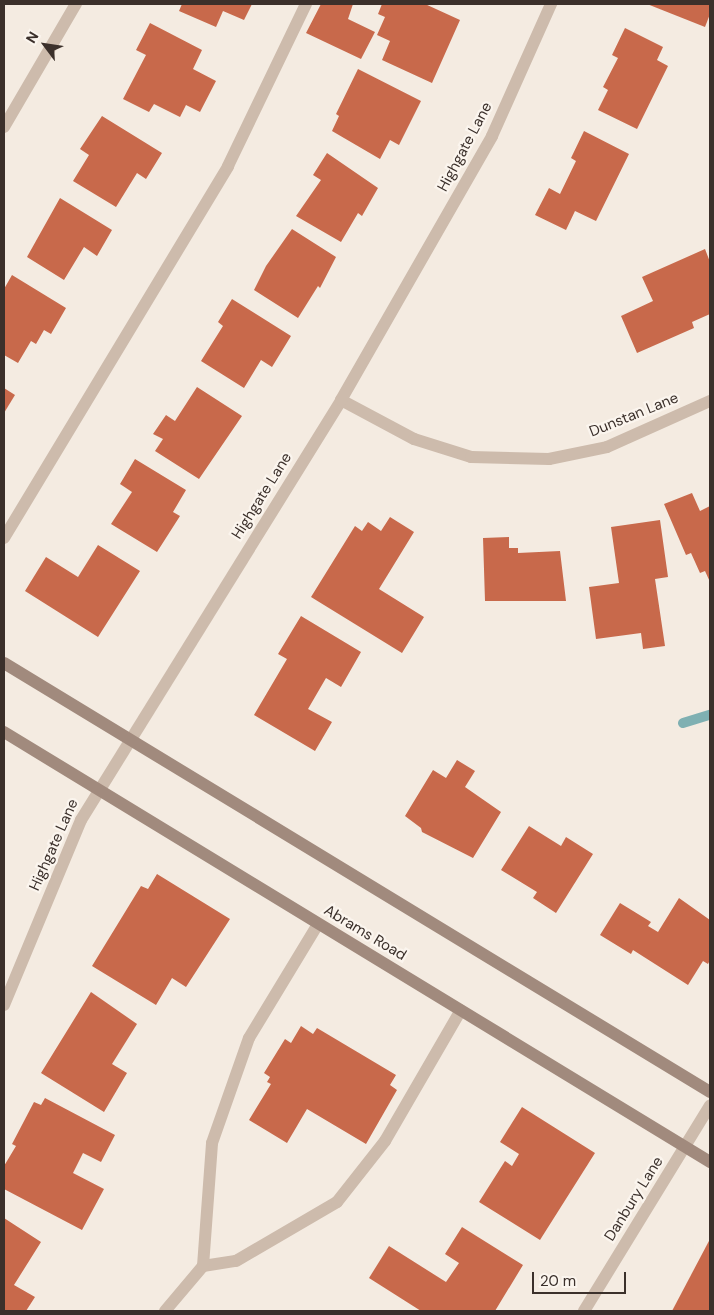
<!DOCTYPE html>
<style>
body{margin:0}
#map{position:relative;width:714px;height:1315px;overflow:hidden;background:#f4ebe1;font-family:"DM Sans",sans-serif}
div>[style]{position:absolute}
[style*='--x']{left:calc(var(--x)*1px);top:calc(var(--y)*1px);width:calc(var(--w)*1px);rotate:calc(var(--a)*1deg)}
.stream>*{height:10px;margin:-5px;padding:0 5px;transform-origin:5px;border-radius:5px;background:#7fb0b2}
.building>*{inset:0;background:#c8694b}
.service>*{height:12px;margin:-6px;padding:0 6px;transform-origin:6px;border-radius:6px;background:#cdbbac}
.minor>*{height:12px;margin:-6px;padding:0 6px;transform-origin:6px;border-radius:6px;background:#cdbbac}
.secondary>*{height:12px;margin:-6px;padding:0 6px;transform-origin:6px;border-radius:6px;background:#a18a7d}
span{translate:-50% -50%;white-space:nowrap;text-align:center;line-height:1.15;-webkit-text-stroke:4.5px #fbf5ee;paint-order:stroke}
.street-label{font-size:15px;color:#3b302b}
.frame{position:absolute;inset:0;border:5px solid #3b302b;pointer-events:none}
.north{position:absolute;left:20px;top:20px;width:50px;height:50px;-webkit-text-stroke:4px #fbf5ee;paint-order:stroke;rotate:301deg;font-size:14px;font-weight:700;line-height:20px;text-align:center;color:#3b302b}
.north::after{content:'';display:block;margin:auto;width:18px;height:22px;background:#3b302b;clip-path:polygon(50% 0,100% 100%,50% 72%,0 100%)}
.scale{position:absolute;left:532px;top:1272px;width:94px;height:22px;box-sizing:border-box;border:2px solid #3b302b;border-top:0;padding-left:6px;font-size:15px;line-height:18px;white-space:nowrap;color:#3b302b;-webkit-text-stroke:4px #fbf5ee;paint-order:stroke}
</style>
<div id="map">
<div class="stream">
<i style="--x:683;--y:723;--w:28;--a:-17"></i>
</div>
<div class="building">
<i style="clip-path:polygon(182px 4px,252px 4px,244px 20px,223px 11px,216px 27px,179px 11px)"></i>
<i style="clip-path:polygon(321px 4px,353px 4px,348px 19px,375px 32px,361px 59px,306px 33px)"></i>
<i style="clip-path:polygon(382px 4px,425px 4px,460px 20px,432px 83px,382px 60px,390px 41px,377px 35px,385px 17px,378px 14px)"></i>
<i style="clip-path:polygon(647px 4px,710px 4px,710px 14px,705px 27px)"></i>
<i style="clip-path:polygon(150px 23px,202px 50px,193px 69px,216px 81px,200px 112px,186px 105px,180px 117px,154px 104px,149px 112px,123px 99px,146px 55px,136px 50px)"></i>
<i style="clip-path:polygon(625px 28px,663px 47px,657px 60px,668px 66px,637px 129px,598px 110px,608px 90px,603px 87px,618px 58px,612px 55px)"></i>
<i style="clip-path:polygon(358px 69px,421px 101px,399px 145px,390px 140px,380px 159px,332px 131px,339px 116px,336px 114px)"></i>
<i style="clip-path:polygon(102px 116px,162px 153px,146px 179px,137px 173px,116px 207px,73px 181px,89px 155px,80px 149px)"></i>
<i style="clip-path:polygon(584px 131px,629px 154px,596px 221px,575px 211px,566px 230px,535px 215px,549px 188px,560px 194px,576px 161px,571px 158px)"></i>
<i style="clip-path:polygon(327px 153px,378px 188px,362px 216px,358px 213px,341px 242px,296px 216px,321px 180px,313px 175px)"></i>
<i style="clip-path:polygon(60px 198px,112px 230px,97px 256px,84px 247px,64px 280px,27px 257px)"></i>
<i style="clip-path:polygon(292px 229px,336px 257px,320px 288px,318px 286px,298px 318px,254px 290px,266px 266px)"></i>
<i style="clip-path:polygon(705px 249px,710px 262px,710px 314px,692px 322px,694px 328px,637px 353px,621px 316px,653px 301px,642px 277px)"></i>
<i style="clip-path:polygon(12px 275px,66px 308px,51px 334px,44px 330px,36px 344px,31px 341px,18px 363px,4px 355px,4px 289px)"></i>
<i style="clip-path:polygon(232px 299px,291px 336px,272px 367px,261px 360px,244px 388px,201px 361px,223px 326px,218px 322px)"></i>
<i style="clip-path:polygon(197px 387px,242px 416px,199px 479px,155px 451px,163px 439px,153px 434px,166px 415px,175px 421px)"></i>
<i style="clip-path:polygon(4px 388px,15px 395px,4px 413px)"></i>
<i style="clip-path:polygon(135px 459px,186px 490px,173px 512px,180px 516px,157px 552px,111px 524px,132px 492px,120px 484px)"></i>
<i style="clip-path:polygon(692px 493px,700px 511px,710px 506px,710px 582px,705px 571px,700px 573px,691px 553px,686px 555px,664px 504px)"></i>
<i style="clip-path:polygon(390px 517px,414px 532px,379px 589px,424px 617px,402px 653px,311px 597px,355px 526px,362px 531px,368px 522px,381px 531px)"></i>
<i style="clip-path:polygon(660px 520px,668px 577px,655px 579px,665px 646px,643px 649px,641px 633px,596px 639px,589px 587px,619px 583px,611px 527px)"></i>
<i style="clip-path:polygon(509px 537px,509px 548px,518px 548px,518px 553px,560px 551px,566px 601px,485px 601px,483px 538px)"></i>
<i style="clip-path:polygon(98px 545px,140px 571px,98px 637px,25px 591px,46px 557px,78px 577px)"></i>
<i style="clip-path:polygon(301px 616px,361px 652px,341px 687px,326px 678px,308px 709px,332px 722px,315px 751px,254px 715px,287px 659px,278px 654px)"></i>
<i style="clip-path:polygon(457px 760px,475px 771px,465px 787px,501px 812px,473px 858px,422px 832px,421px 828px,405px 816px,433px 770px,446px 778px)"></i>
<i style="clip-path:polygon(529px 826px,561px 846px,566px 837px,593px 854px,556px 913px,533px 898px,537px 892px,501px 870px)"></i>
<i style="clip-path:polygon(157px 874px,230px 919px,186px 987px,172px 978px,156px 1005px,92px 966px,141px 886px,148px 889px)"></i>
<i style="clip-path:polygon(679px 898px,710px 920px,710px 960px,708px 964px,703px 961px,688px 985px,633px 950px,631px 954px,600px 935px,620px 903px,651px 922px,648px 926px,658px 932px)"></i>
<i style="clip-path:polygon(91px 992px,137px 1024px,112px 1064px,127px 1073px,104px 1112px,41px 1073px)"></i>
<i style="clip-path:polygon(301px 1026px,313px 1034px,317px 1028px,396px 1075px,390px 1085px,397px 1090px,366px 1144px,307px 1109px,287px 1143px,249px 1120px,271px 1084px,267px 1082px,270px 1077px,264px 1073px,285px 1039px,291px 1043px)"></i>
<i style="clip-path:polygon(45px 1098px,115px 1135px,101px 1162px,83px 1153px,73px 1173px,104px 1189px,82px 1230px,4px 1189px,4px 1166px,16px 1146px,12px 1144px,34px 1102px,41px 1105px)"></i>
<i style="clip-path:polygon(522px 1107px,595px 1153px,540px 1240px,479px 1202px,505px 1161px,512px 1166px,519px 1154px,500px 1142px)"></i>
<i style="clip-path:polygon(4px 1218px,41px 1242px,14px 1285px,35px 1297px,26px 1311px,4px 1311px)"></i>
<i style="clip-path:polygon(462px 1227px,523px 1265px,495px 1311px,421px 1311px,369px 1278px,389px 1246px,446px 1282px,459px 1263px,445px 1254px)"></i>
<i style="clip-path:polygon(710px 1239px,710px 1311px,672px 1311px)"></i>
</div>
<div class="service">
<i style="--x:4;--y:538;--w:434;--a:-58.9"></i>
<i style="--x:228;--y:166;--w:180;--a:-64.3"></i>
<i style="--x:203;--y:1266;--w:33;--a:-9"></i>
<i style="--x:236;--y:1261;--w:117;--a:-30.3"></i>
<i style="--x:337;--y:1202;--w:78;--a:-51.8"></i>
<i style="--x:385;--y:1141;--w:151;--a:-59.9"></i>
<i style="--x:165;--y:1311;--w:59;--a:-49.8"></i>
<i style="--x:203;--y:1266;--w:123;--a:-85.8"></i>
<i style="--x:212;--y:1143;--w:111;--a:-70.6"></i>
<i style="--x:249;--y:1038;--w:133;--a:-58.8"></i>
</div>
<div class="minor">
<i style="--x:4;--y:127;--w:143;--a:-59.7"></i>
<i style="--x:341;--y:400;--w:83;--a:28.1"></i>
<i style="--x:414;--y:439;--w:60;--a:17.5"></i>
<i style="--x:471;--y:457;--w:78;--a:1.5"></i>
<i style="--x:549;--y:459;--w:59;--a:-11.7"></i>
<i style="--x:607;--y:447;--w:113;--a:-24.1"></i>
<i style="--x:4;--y:1005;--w:200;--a:-67.4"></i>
<i style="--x:81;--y:820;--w:494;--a:-58.2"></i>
<i style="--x:341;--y:400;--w:304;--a:-60.2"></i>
<i style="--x:492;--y:136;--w:145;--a:-65.9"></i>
<i style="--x:584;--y:1311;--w:241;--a:-58.5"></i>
</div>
<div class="secondary">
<i style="--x:4;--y:663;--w:826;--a:31.28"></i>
<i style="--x:4;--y:732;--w:827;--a:31.34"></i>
</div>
<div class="street-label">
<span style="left:465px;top:147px;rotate:-62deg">Highgate Lane</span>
<span style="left:634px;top:415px;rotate:-22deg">Dunstan Lane</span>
<span style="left:262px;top:496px;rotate:-58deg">Highgate Lane</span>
<span style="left:54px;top:845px;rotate:-66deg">Highgate Lane</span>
<span style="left:365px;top:933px;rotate:31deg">Abrams Road</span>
<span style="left:634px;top:1199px;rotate:-58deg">Danbury Lane</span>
</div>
<div class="frame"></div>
<div class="north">N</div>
<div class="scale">20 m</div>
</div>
